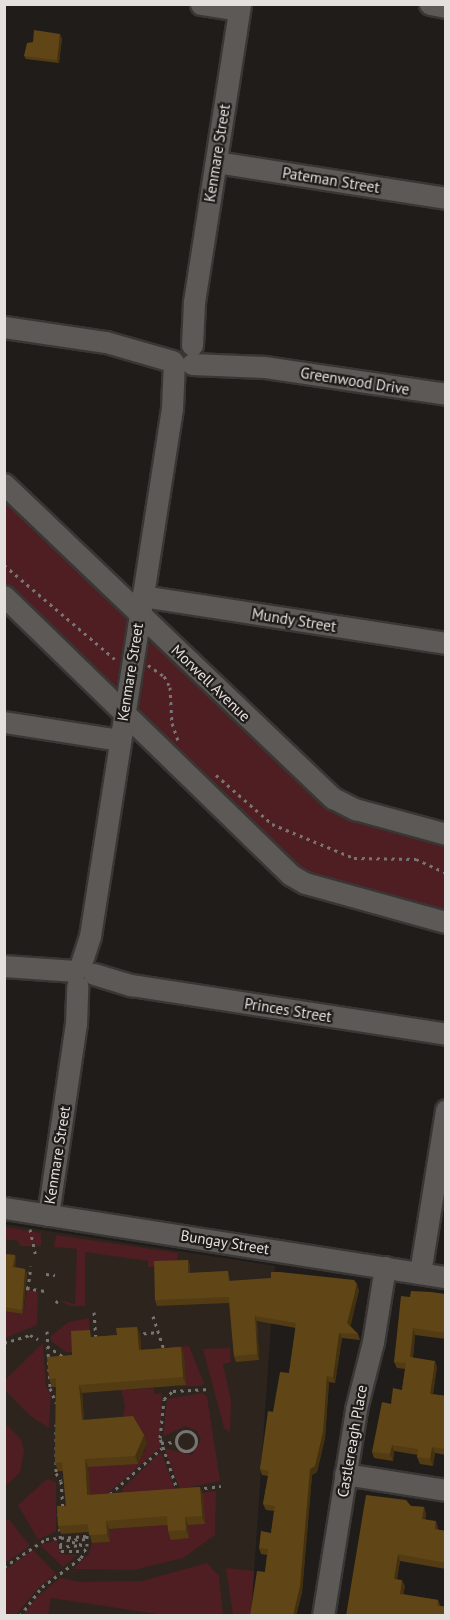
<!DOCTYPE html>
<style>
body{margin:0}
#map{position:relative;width:450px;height:1620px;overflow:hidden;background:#201c1a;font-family:"PT Sans",sans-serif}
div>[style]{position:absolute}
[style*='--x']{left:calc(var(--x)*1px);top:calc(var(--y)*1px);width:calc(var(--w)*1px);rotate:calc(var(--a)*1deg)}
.built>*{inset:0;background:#2d241e}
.green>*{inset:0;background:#4e1e22}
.path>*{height:3px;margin-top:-1.5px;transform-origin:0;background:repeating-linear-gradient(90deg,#777472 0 3px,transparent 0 7.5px)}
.path>.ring{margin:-1.5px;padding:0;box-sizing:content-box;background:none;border:3px solid #777472;border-radius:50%}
.roads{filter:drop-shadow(2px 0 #393735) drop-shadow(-2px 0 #393735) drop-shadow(0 2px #393735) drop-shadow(0 -2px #393735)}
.minor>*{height:21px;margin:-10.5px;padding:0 10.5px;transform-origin:10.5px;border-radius:10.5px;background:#5d5956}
.wall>*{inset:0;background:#533c13}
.shaded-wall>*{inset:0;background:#43310f}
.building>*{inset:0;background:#604616}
span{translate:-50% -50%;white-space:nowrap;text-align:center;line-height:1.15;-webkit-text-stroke:4.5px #201c1a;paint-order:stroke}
.street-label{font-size:15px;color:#e3e0de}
.frame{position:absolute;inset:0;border:6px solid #e3e0de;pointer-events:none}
</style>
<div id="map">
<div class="built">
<i style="clip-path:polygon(4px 1224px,275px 1266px,251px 1615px,5px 1615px)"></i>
</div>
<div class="green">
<i style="clip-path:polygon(4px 494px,128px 616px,116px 688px,5px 589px)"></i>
<i style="clip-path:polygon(154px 641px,323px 796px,445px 841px,445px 916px,306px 878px,134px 709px,145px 645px)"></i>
<i style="clip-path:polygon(5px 1227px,41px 1233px,41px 1246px,20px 1246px,18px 1241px,5px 1239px)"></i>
<i style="clip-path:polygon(56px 1235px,178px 1253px,176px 1266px,148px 1267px,148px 1261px,85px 1252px,85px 1306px,69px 1306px,60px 1300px,75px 1304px,77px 1249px,54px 1247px)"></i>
<i style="clip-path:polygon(27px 1290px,38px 1292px,37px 1325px,5px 1338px,5px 1311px,23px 1314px)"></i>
<i style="clip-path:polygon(89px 1318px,90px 1339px,74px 1352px,66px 1352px,51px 1341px,51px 1336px,69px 1322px)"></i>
<i style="clip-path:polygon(43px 1343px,46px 1387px,51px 1395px,49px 1428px,29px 1415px,5px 1390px,5px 1380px)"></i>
<i style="clip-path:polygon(189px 1346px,204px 1383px,201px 1386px,170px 1386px,186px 1385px,184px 1355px,170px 1356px,168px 1347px)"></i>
<i style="clip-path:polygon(230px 1348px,231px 1362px,223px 1364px,231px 1401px,230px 1433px,224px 1428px,203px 1349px)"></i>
<i style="clip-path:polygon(154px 1388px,154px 1394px,162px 1393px,160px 1448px,108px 1493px,90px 1495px,87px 1460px,140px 1456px,145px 1451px,147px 1443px,122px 1420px,125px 1406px,121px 1390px)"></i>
<i style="clip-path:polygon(202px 1393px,207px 1396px,220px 1481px,180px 1489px,164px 1448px,192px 1455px,201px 1440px,197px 1431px,185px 1426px,163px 1437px,167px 1399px)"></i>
<i style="clip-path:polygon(5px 1423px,21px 1439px,24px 1450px,20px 1473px,5px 1486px)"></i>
<i style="clip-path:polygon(161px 1452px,175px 1489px,123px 1502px,122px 1489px)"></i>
<i style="clip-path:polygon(47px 1479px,56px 1482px,56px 1531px,38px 1540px,18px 1505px)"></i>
<i style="clip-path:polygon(216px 1491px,215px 1535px,183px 1558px,134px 1570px,73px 1569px,88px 1555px,92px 1543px,109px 1542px,109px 1529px,170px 1525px,184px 1495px)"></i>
<i style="clip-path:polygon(9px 1519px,30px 1546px,8px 1561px,5px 1561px,4px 1520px)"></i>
<i style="clip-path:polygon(57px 1540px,60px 1554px,77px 1555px,63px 1567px,40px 1545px)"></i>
<i style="clip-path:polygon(33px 1550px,56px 1574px,39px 1587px,16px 1615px,5px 1615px,5px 1570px)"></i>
<i style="clip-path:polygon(207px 1563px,219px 1576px,223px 1615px,164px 1615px,51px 1598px,48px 1615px,23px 1615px,36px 1598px,60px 1578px,81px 1582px,142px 1581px)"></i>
<i style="clip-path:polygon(226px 1568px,254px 1571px,251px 1615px,233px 1615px)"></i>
</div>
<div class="path">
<i style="--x:4;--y:565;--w:145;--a:40.3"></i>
<i style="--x:148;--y:665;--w:19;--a:35"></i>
<i style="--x:164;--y:676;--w:13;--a:61"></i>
<i style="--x:170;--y:687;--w:36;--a:87"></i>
<i style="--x:172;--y:723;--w:18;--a:71"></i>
<i style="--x:216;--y:775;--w:74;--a:41.2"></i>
<i style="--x:272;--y:824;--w:89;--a:22.5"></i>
<i style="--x:354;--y:858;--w:62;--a:0.9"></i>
<i style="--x:416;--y:859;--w:33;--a:25"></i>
<i style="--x:30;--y:1229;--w:25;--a:78"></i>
<i style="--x:46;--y:1274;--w:9;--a:6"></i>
<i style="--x:26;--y:1288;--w:19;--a:9"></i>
<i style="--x:28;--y:1289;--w:23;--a:-83"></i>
<i style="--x:56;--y:1303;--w:7;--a:-56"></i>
<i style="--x:94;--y:1312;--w:26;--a:86"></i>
<i style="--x:153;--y:1316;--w:38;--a:72"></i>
<i style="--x:47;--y:1331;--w:57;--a:87"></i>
<i style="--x:50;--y:1388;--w:16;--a:68"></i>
<i style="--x:136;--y:1334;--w:23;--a:-5"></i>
<i style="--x:4;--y:1343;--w:27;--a:-17"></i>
<i style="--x:30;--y:1335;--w:9;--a:27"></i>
<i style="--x:47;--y:1346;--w:20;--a:33"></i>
<i style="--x:56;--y:1424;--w:49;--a:90"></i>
<i style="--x:56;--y:1473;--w:9;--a:58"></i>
<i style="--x:61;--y:1481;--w:27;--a:86"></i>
<i class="ring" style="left:176px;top:1431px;width:17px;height:17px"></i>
<i style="--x:161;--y:1443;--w:15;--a:-4"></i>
<i style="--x:197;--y:1489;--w:24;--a:-7"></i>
<i style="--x:178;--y:1492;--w:57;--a:-108.4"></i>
<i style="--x:160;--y:1438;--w:39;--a:-84"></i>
<i style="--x:164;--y:1399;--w:12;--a:-42"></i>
<i style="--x:173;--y:1391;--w:37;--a:-3"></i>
<i style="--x:110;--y:1494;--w:69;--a:-41.5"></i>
<i style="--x:59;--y:1513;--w:38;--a:87"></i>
<i style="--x:61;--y:1551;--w:24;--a:0"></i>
<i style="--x:59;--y:1547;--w:23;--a:-5"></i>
<i style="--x:82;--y:1545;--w:16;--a:-162"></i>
<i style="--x:67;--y:1540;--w:20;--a:-3"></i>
<i style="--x:4;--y:1567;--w:50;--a:-33.7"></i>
<i style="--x:46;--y:1539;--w:41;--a:-4.2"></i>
<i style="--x:20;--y:1616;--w:36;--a:-53"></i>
<i style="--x:42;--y:1587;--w:49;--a:-36.6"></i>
<i style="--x:81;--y:1558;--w:13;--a:-63"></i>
<i style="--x:87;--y:1546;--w:14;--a:-90"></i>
</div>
<div class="roads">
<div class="minor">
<i style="--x:201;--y:4;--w:38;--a:9"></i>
<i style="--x:430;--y:4;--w:16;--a:11"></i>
<i style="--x:216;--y:162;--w:233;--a:8.9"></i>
<i style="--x:4;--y:327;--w:103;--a:8.4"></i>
<i style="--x:106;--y:342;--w:69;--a:16.1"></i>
<i style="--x:192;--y:345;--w:43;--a:-87.3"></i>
<i style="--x:194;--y:302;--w:302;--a:-81.2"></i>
<i style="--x:192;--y:364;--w:72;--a:2.4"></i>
<i style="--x:264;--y:367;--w:184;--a:8.4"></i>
<i style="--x:4;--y:484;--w:455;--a:43.7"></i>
<i style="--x:333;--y:798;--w:25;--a:27"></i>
<i style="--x:355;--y:809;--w:94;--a:15.4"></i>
<i style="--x:4;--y:596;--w:400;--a:44.2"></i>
<i style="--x:291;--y:875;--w:16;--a:30"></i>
<i style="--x:305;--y:883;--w:146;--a:15.5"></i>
<i style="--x:142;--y:596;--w:308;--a:8.8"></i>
<i style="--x:4;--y:722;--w:116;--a:8.9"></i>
<i style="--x:4;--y:966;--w:71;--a:4"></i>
<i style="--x:80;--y:967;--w:33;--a:-72"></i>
<i style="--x:90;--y:936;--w:534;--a:-81.17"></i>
<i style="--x:172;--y:408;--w:45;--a:-87.5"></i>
<i style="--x:94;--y:974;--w:39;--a:17"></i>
<i style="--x:131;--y:985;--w:319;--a:8.8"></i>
<i style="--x:4;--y:1208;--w:447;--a:8.9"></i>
<i style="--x:48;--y:1215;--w:193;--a:-81.7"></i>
<i style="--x:76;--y:1024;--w:38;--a:-88"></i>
<i style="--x:420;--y:1273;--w:165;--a:-80.9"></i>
<i style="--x:345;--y:1474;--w:102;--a:9"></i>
<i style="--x:323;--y:1616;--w:210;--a:-80.9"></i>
<i style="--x:356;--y:1409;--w:69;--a:-75.8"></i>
<i style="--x:373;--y:1342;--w:76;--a:-80.9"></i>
</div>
</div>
<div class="wall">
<i style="clip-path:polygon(62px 38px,59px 63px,26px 59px,24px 56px,33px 42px)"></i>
<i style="clip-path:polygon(4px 1254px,15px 1255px,16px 1259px,15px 1267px,25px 1269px,27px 1273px,23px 1314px,4px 1311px)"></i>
<i style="clip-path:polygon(188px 1260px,190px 1266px,190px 1273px,228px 1271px,230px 1281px,359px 1290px,350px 1326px,358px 1334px,360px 1340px,342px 1338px,335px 1383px,329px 1382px,325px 1438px,317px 1472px,312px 1475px,302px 1592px,296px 1616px,250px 1616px,265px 1572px,267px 1555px,261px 1554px,259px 1548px,271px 1533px,274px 1511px,266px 1510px,263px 1504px,268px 1476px,262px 1475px,260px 1469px,273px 1412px,289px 1373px,296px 1328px,257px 1321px,259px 1360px,236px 1362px,234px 1356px,229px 1303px,157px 1306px,155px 1300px)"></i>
<i style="clip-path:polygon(446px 1295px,446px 1339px,415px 1335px,413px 1358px,437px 1367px,433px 1394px,446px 1396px,446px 1455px,435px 1453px,433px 1466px,420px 1464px,417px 1457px,418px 1455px,394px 1451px,393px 1461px,374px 1458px,372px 1452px,391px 1404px,402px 1390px,405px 1369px,397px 1368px,394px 1362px,410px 1297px)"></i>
<i style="clip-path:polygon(137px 1327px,140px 1335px,141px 1350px,181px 1347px,184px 1355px,186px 1385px,82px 1393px,84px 1420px,144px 1435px,147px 1443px,138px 1464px,88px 1467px,90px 1495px,200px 1487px,203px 1496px,205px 1524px,188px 1525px,189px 1538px,171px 1540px,168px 1531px,168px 1525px,109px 1529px,110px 1542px,92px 1543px,89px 1532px,61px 1534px,58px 1526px,66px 1506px,63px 1471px,58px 1471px,55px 1463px,56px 1387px,52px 1387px,49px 1379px,93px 1337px,117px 1335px)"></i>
<i style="clip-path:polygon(411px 1506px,424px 1507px,426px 1514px,425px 1519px,438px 1527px,438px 1530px,446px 1531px,446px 1569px,400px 1561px,397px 1579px,405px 1586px,403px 1594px,438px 1600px,440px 1605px,346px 1616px)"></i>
</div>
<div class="shaded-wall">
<i style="clip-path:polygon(60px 34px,62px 38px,59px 63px,57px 60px)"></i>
<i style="clip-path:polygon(15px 1255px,16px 1259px,15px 1271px,13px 1267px)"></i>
<i style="clip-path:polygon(188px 1260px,190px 1266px,190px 1279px,188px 1273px)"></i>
<i style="clip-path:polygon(25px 1269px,27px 1273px,23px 1314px,22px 1310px)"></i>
<i style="clip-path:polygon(357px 1284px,359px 1290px,350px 1329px,347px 1323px)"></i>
<i style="clip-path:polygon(255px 1316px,257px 1321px,259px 1360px,257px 1354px)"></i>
<i style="clip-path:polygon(137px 1327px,140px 1335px,142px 1358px,139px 1350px)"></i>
<i style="clip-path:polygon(413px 1328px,415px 1335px,412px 1364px,410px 1357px)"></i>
<i style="clip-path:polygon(339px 1333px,342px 1338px,335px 1383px,333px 1377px)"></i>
<i style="clip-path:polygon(181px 1347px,184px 1355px,186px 1385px,183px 1377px)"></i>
<i style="clip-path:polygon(435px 1361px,437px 1367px,432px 1400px,430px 1394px)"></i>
<i style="clip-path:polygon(327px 1376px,329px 1382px,325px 1438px,317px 1472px,312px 1475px,302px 1592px,296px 1616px,293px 1616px,310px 1469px)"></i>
<i style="clip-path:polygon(79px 1385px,82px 1393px,85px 1429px,82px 1420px)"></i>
<i style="clip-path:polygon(144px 1435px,147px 1443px,138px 1464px,135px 1456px)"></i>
<i style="clip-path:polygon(392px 1445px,394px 1451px,393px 1461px,390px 1454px)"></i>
<i style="clip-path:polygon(432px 1447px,435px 1453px,433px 1466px,430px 1459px)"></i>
<i style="clip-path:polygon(85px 1459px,88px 1467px,90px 1504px,87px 1495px)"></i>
<i style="clip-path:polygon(200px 1487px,203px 1496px,205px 1524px,202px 1516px)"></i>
<i style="clip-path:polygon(424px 1507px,426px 1514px,424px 1525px,422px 1519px)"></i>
<i style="clip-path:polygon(185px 1517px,188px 1525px,189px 1538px,186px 1530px)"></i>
<i style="clip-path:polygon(106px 1521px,109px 1529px,110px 1542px,107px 1534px)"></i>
<i style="clip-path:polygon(436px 1521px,438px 1527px,437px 1536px,435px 1529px)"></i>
<i style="clip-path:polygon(398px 1554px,400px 1561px,396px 1585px,394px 1579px)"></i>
<i style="clip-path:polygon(402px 1580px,405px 1586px,402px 1600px,400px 1594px)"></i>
</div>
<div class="building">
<i style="clip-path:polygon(34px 30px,60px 34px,57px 60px,24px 56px,27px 43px,33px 42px)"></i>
<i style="clip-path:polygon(4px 1254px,15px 1255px,13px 1267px,25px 1269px,22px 1310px,4px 1307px)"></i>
<i style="clip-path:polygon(188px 1260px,188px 1273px,228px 1271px,228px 1281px,271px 1278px,271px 1272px,280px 1272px,354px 1280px,357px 1284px,347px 1323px,358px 1334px,339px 1333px,333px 1377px,327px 1376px,323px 1432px,315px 1466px,310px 1469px,300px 1586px,293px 1616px,250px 1616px,257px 1571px,265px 1572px,268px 1549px,259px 1548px,261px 1531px,271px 1533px,275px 1506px,263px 1504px,269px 1471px,260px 1469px,268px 1411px,273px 1412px,280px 1372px,289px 1373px,296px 1323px,255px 1316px,257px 1354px,234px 1356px,229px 1297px,155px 1300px,154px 1261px)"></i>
<i style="clip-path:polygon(411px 1291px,431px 1292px,445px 1294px,444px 1299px,446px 1299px,446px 1333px,413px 1328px,410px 1357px,435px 1361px,430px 1394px,446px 1396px,446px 1449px,432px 1447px,430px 1459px,417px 1457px,418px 1449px,392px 1445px,390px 1454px,372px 1452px,382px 1402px,391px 1404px,393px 1388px,402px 1390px,406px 1363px,394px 1362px,401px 1296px,410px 1297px)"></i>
<i style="clip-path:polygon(137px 1327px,139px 1350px,181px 1347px,183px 1377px,79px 1385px,82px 1420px,133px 1416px,144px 1435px,135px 1456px,85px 1459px,87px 1495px,200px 1487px,202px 1516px,185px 1517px,186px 1530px,168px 1531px,167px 1516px,106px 1521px,107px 1534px,89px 1535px,88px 1524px,58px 1526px,57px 1506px,66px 1506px,62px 1462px,55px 1463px,56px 1378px,49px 1379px,47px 1357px,72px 1355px,71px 1331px,90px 1330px,91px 1337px,117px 1335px,116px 1328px)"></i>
<i style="clip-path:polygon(366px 1495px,406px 1500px,411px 1506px,424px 1507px,422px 1519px,436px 1521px,435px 1529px,446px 1531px,446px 1563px,398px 1554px,394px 1579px,402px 1580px,400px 1594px,438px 1600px,437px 1605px,446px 1607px,446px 1616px,346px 1616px)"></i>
</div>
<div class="street-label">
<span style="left:217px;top:153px;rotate:-81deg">Kenmare Street</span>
<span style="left:331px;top:180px;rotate:9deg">Pateman Street</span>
<span style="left:355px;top:381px;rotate:9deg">Greenwood Drive</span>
<span style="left:294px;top:620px;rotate:9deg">Mundy Street</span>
<span style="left:130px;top:672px;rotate:-81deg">Kenmare Street</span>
<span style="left:211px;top:683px;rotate:44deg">Morwell Avenue</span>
<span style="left:288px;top:1010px;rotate:9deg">Princes Street</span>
<span style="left:57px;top:1155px;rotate:-81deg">Kenmare Street</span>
<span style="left:225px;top:1242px;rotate:9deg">Bungay Street</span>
<span style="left:352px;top:1441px;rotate:-80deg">Castlereagh Place</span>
</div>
<div class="frame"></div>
</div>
